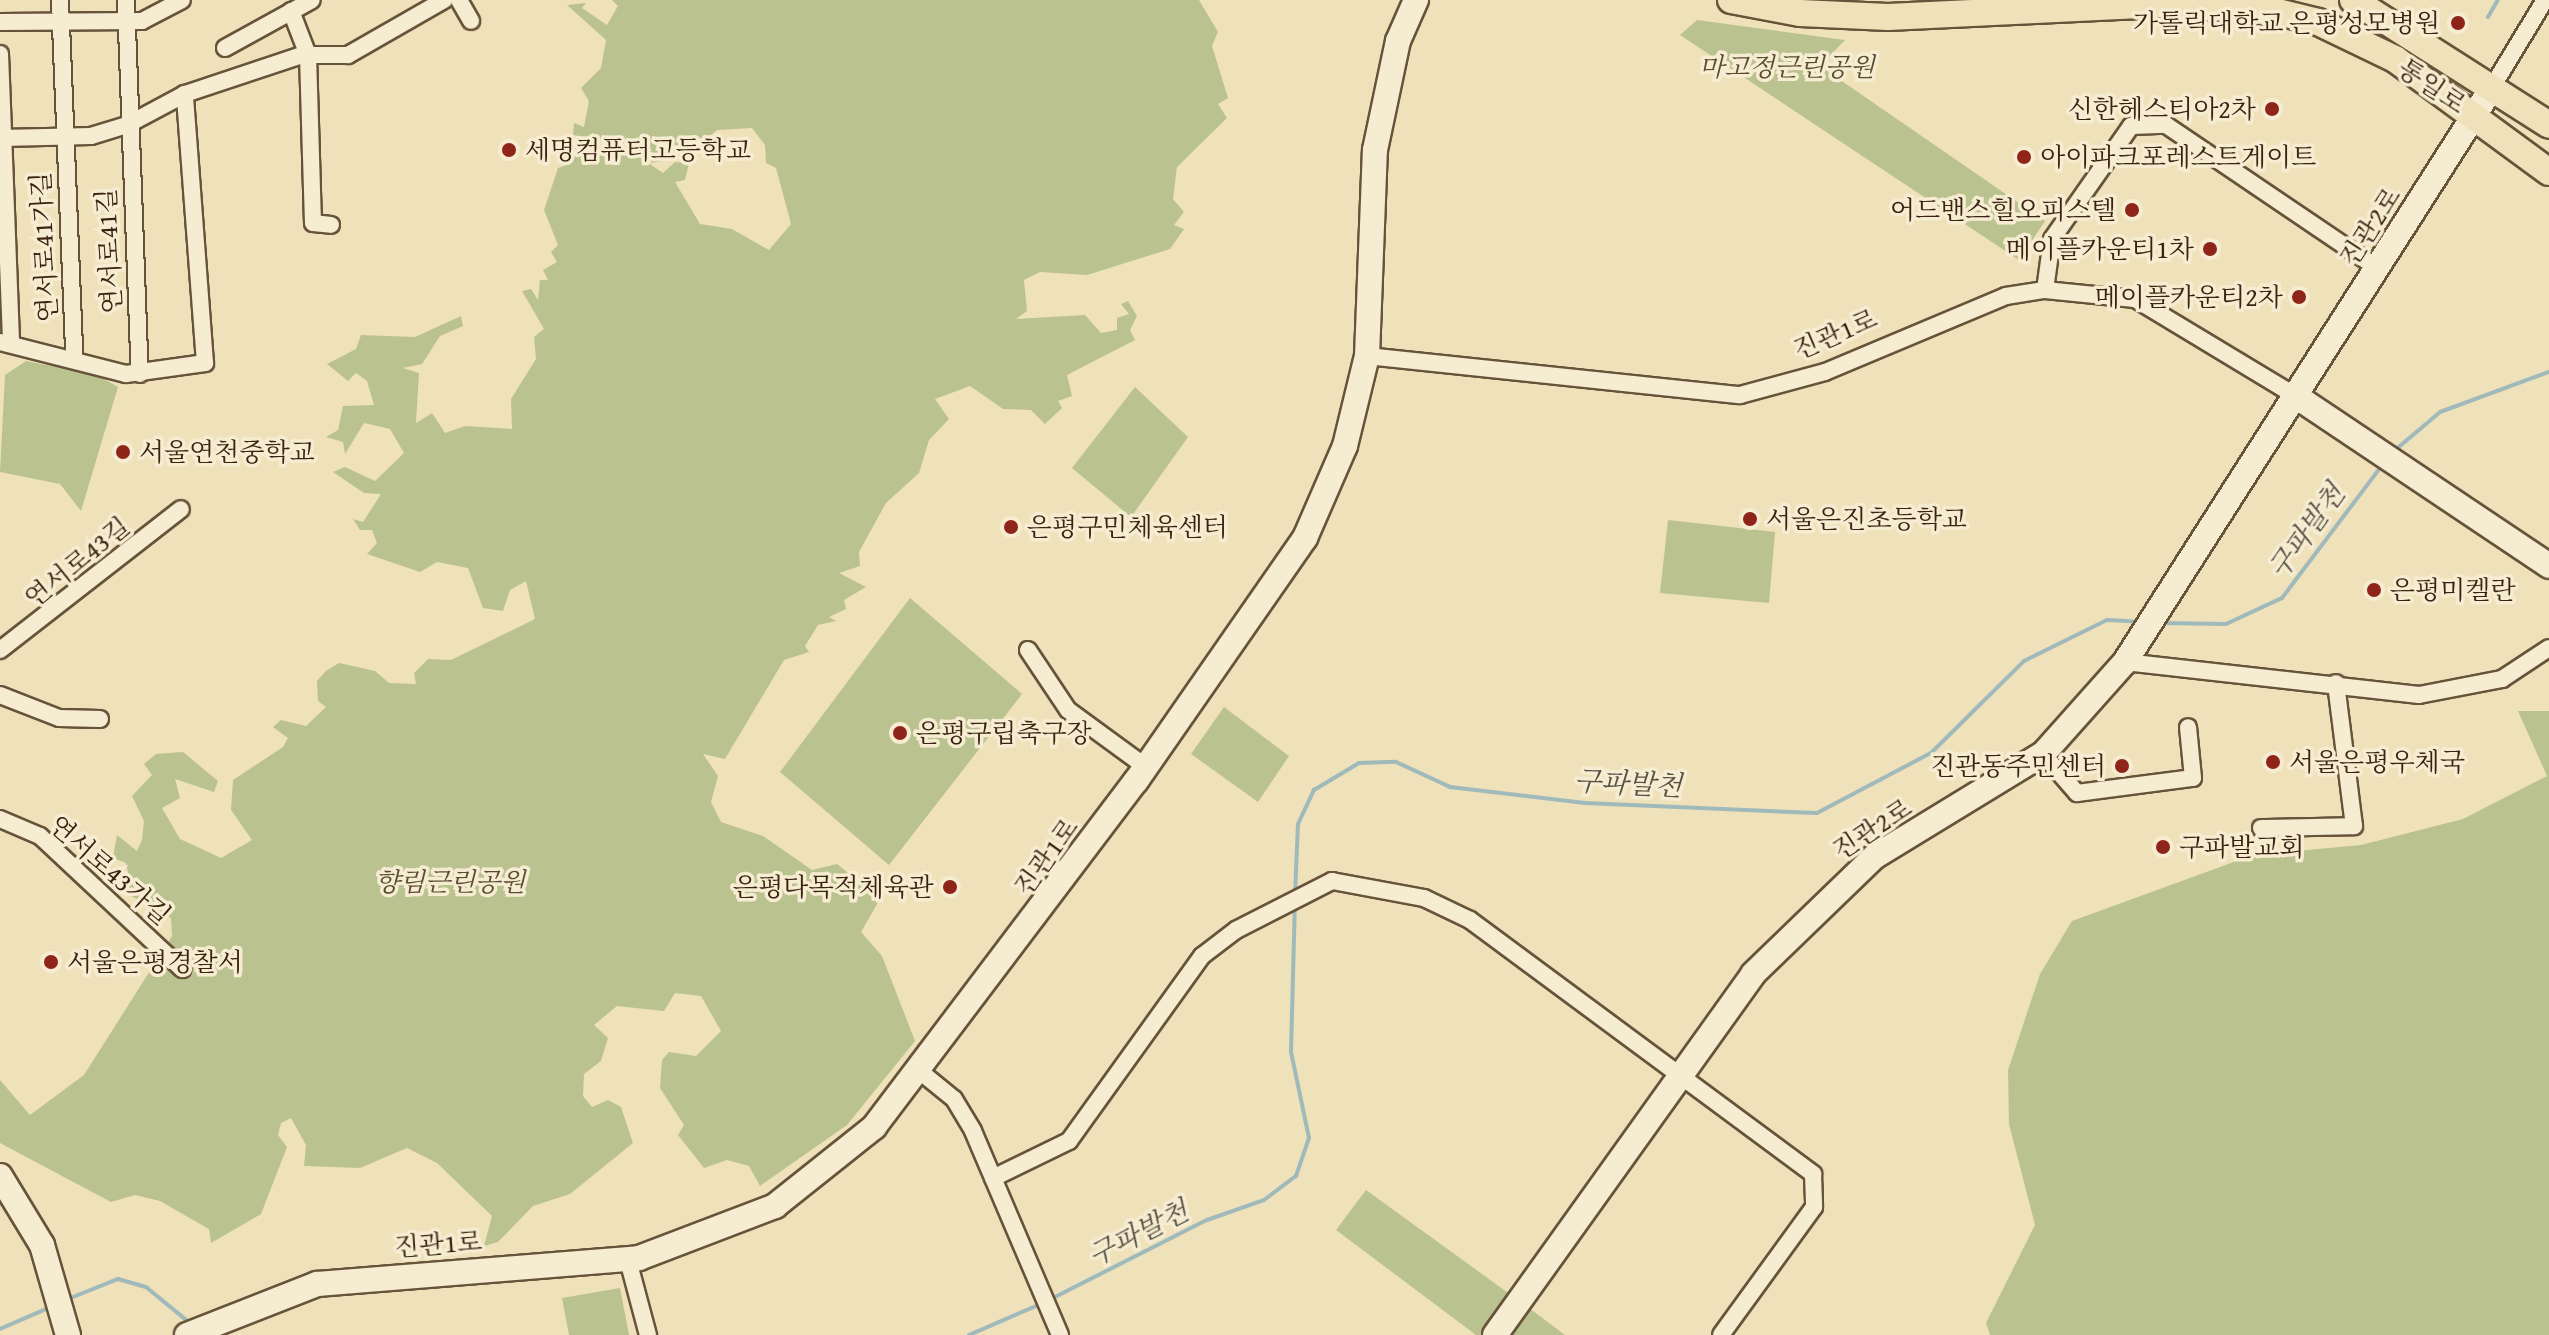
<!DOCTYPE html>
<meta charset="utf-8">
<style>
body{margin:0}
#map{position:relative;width:2549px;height:1335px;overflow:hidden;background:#efe1b9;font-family:"Gentium Book Plus","Noto Serif KR",serif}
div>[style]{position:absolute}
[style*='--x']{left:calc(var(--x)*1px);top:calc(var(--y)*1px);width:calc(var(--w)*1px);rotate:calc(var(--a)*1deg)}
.green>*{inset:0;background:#bac38f}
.stream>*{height:4px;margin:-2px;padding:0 2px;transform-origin:2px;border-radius:2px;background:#a0babb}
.roads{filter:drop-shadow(2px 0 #67533a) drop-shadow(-2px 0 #67533a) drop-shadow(0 2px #67533a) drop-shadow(0 -2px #67533a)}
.street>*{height:16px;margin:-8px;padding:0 8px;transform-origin:8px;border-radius:8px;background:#f5ecd2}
.secondary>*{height:24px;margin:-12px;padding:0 12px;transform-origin:12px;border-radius:12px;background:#f5ecd2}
.primary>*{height:26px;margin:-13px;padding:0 13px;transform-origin:13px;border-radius:13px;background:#efe1b9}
.dots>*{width:22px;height:22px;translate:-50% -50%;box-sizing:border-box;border:4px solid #f5ecd2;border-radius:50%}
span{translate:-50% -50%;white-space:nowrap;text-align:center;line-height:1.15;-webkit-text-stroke:7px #f5ecd2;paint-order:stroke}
.poi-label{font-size:26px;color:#3a2410}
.right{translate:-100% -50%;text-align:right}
.left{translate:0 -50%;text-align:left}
.park-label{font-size:26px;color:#5a4c30;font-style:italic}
.street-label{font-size:26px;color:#3a2410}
.water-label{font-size:28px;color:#595143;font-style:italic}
</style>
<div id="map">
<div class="green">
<i style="clip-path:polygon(612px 0,1199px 0,1218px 32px,1212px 46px,1228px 98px,1218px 104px,1227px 118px,1177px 167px,1173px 199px,1184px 212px,1174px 225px,1184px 229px,1170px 249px,1087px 275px,1040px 272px,1024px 280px,1027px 311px,1016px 319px,1085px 315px,1101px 333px,1117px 330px,1117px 318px,1129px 314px,1121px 304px,1128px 301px,1137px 316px,1130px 330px,1135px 340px,1067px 375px,1072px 396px,1058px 401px,1062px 408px,1045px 424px,1031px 410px,1003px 409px,970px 386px,935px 399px,949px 419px,929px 440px,919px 473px,886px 503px,859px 552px,860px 566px,839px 573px,866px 587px,844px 600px,846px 609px,829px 617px,836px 621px,818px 625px,805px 646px,809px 652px,784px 660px,725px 759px,703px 754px,718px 776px,711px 802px,721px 822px,763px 836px,812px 870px,837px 864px,880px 899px,861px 932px,882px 956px,915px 1041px,847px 1125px,760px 1186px,749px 1166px,727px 1160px,704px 1168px,678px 1135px,684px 1125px,660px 1088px,662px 1060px,669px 1052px,696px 1056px,721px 1031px,701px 996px,675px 993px,664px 1011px,617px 1006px,594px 1025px,608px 1038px,601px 1061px,584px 1074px,583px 1096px,592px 1107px,608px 1100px,621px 1107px,633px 1143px,570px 1194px,533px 1206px,498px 1242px,484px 1246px,492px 1216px,437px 1163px,407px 1148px,360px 1168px,304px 1166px,306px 1145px,291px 1118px,281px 1123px,278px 1135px,287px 1147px,261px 1214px,211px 1243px,209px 1229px,160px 1201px,135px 1195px,111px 1202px,0 1143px,0 1080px,30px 1115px,84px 1075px,172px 936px,171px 918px,126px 893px,120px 882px,130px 883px,126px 863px,113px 858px,117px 835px,137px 851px,142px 840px,144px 821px,132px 796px,152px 775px,144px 764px,156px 754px,183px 752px,218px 781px,214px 792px,175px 779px,180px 798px,162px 808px,180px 839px,221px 858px,252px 840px,231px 810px,233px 780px,283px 747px,288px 738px,273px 727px,281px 720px,306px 726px,326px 707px,318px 701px,317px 681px,326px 671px,339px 663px,375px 671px,389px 683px,416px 684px,414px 673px,428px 659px,451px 660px,535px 619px,526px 581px,510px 590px,503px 611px,483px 608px,468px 568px,437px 562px,420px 572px,367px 554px,377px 543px,372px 530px,360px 530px,353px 519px,363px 522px,381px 494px,364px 493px,333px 472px,345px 467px,375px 481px,404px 453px,390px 429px,364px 423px,345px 454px,343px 442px,326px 437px,338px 430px,343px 406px,374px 405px,367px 381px,356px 373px,348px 381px,327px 364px,356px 349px,361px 335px,415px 337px,461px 316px,463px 326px,440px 336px,422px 364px,403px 368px,419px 373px,416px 423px,432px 413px,445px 433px,465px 426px,512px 429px,511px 399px,536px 359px,534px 337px,544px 329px,522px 291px,531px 289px,538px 300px,540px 280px,548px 280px,543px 270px,557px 262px,551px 252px,558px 245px,544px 210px,558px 168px,570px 164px,568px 147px,634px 153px,663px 173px,675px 162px,689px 163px,685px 180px,675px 182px,700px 224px,732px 229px,769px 250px,791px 224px,776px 168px,766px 163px,765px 145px,752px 128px,717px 130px,689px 153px,652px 163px,646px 147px,573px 135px,574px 123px,584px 127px,589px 101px,581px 88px,601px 68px,606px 40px,567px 5px,586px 3px,582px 8px,607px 25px,618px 6px)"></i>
<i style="clip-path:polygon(1697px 20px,1845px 40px,1820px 66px,2045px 221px,2019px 260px,1680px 35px)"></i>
<i style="clip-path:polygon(26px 361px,97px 375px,118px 387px,81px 511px,60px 484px,0 472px,5px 375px)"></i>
<i style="clip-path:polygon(1135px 387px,1188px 437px,1131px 517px,1072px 468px)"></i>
<i style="clip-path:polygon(1668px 520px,1775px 532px,1769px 603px,1660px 593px)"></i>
<i style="clip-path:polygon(910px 598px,1022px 694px,889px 865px,780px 772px)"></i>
<i style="clip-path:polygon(1224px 707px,1289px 756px,1258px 802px,1191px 754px)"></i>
<i style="clip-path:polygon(2518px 711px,2549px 711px,2549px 1335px,1990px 1335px,1986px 1323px,2035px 1225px,2009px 1124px,2008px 1070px,2040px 974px,2072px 921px,2253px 855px,2361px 845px,2463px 819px,2547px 776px)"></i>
<i style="clip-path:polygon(1366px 1190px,1529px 1308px,1565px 1335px,1476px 1335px,1336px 1230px)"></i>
<i style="clip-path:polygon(620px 1288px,629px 1335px,569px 1335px,562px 1298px)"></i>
</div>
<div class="stream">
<i style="--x:2488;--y:17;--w:20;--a:-60"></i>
<i style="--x:2394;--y:451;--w:60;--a:-40.3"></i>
<i style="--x:2440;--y:412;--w:116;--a:-20.2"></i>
<i style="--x:2161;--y:623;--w:65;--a:0.9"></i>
<i style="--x:2226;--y:624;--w:62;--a:-24.9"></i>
<i style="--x:2282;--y:598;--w:168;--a:-53"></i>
<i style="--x:1295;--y:895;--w:71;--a:-87.6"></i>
<i style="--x:1298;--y:824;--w:38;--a:-65"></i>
<i style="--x:1314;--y:790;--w:52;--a:-31"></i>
<i style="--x:1359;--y:763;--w:37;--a:-2"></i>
<i style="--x:1396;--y:762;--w:60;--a:24.8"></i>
<i style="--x:1450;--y:787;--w:136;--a:6.8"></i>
<i style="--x:1585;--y:803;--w:232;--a:2.5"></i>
<i style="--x:1817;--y:813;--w:129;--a:-27.8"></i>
<i style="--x:1931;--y:753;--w:131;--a:-44.7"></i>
<i style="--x:2024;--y:661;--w:93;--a:-26.3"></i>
<i style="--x:2107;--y:620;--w:33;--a:3"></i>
<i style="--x:68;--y:1299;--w:54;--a:-21.8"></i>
<i style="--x:118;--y:1279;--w:29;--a:16"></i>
<i style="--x:146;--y:1287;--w:57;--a:39.3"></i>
<i style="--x:1051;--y:1299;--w:175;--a:-26.9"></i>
<i style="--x:1207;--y:1220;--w:60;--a:-19.3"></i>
<i style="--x:1264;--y:1200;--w:40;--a:-37"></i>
<i style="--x:1296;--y:1176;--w:40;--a:-71.1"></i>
<i style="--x:1309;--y:1138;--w:88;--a:-101.8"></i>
<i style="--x:1291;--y:1052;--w:148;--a:-88.5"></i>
<i style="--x:0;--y:1329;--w:58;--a:-23.5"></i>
<i style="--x:969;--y:1335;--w:81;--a:-23.4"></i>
</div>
<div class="roads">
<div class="street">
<i style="--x:60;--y:0;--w:356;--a:87.7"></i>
<i style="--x:126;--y:0;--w:374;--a:87.9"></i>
<i style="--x:459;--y:0;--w:24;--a:60"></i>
<i style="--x:291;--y:11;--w:47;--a:68.9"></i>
<i style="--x:308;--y:55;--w:168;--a:88.3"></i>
<i style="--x:313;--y:223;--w:18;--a:6"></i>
<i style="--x:0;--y:22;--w:142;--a:-0.4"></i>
<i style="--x:142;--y:21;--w:45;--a:-27.7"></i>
<i style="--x:225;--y:48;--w:99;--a:-28.9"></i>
<i style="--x:0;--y:54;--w:289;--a:87.8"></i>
<i style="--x:2491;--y:89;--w:104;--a:-58.8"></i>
<i style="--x:0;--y:138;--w:91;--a:-1.3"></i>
<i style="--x:91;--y:136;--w:38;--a:-17"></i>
<i style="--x:127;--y:125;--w:66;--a:-28.1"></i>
<i style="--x:185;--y:94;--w:123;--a:-18.4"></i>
<i style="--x:302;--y:55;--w:46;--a:0"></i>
<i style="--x:348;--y:55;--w:111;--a:-29.8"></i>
<i style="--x:2045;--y:290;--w:51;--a:-82.2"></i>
<i style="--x:2052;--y:239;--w:138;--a:-55"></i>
<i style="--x:2131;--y:126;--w:35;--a:-2"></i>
<i style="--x:2166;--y:125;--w:255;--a:34.1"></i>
<i style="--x:0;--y:342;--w:130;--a:14.3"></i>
<i style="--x:126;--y:374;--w:80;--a:-7.9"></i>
<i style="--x:205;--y:363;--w:270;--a:-94.3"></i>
<i style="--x:1367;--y:356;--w:375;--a:6"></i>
<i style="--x:1740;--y:395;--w:88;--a:-15.1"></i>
<i style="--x:1825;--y:372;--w:196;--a:-22.8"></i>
<i style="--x:2006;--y:296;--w:39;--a:-9"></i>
<i style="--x:2045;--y:290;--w:90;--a:5.7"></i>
<i style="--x:2135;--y:299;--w:186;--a:31.1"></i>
<i style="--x:0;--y:650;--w:229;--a:-37.9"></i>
<i style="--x:1028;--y:650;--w:72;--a:56.3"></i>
<i style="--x:1068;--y:710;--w:97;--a:36.2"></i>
<i style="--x:2125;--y:662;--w:296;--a:6.4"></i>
<i style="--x:2419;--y:695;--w:85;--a:-10.9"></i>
<i style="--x:2502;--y:679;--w:56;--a:-33.4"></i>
<i style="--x:0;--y:695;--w:63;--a:21.3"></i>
<i style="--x:59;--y:718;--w:41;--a:1.4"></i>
<i style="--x:2043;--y:754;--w:52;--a:48.9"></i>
<i style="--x:2077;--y:793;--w:117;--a:-7.4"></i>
<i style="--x:2193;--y:778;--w:51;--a:-95.6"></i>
<i style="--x:0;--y:819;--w:43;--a:23"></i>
<i style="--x:40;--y:836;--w:195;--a:43.1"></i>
<i style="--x:2261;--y:828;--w:93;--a:-1.2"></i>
<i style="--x:2354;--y:826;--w:144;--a:-97.2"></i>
<i style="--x:922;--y:1073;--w:41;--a:39.1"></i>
<i style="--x:954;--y:1099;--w:37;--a:59"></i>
<i style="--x:973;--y:1131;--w:222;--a:66.9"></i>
<i style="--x:993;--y:1178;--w:85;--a:-26"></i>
<i style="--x:1069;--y:1141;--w:228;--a:-54.3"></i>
<i style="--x:1202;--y:956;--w:43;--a:-37.4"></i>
<i style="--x:1236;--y:930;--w:108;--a:-27"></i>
<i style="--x:1332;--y:881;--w:94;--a:10.5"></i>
<i style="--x:1424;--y:898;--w:51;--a:25.6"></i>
<i style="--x:1470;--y:920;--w:427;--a:36.5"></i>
<i style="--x:1813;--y:1174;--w:33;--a:88"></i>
<i style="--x:1814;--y:1207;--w:158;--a:126"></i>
<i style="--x:628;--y:1260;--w:78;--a:75.1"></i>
</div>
<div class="secondary">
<i style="--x:2294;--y:395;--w:307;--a:33.8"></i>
<i style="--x:0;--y:1176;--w:81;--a:58.7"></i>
<i style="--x:42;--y:1245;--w:94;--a:73.9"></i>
<i style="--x:187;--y:1335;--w:140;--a:-21.4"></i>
<i style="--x:317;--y:1284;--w:323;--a:-4.6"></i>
<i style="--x:639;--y:1258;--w:146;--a:-20.9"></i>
<i style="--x:775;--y:1206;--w:127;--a:-38.6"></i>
<i style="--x:874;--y:1127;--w:434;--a:-52.9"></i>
<i style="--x:1136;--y:781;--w:296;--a:-55.2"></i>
<i style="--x:1305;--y:538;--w:100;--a:-66.5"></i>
<i style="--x:1345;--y:446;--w:93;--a:-76.3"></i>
<i style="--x:1367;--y:356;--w:206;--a:-87.8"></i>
<i style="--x:1375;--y:150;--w:111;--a:-78.1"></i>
<i style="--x:1398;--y:41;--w:45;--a:-66.3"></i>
<i style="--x:1495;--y:1335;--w:444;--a:-54.4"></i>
<i style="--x:1753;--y:974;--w:168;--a:-44"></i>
<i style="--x:1874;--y:857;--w:198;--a:-31.4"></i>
<i style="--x:2043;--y:754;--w:123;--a:-48.3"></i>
<i style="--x:2125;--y:662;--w:680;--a:-57.43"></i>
</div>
<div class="primary">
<i style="--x:1731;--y:0;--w:70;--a:10.7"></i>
<i style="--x:1800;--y:13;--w:88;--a:2.6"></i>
<i style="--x:1888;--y:17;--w:279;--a:-2.7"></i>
<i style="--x:2167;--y:4;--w:111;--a:4.1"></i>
<i style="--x:2278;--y:12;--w:41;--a:14"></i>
<i style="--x:2318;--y:22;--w:85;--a:25.7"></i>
<i style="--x:2395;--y:59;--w:191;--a:36.3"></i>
<i style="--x:2353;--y:0;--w:232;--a:32.5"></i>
</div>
</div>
<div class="dots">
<i style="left:2458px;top:23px;background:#8f2418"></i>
<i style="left:2272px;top:109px;background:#8f2418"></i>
<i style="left:509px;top:150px;background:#8f2418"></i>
<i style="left:2024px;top:157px;background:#8f2418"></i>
<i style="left:2132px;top:210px;background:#8f2418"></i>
<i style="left:2210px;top:249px;background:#8f2418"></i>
<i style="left:2299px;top:297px;background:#8f2418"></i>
<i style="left:123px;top:452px;background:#8f2418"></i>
<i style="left:1750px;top:519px;background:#8f2418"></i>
<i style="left:1011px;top:527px;background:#8f2418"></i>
<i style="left:2374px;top:590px;background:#8f2418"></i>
<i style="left:900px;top:733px;background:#8f2418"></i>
<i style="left:2273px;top:762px;background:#8f2418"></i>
<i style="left:2122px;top:766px;background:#8f2418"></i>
<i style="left:2163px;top:847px;background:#8f2418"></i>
<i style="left:950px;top:887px;background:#8f2418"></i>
<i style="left:51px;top:962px;background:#8f2418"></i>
</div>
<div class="poi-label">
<span class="right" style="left:2440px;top:23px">가톨릭대학교 은평성모병원</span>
<span class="right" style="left:2256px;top:109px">신한헤스티아2차</span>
<span class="left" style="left:525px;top:150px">세명컴퓨터고등학교</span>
<span class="left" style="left:2040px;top:157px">아이파크포레스트게이트</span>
<span class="right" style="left:2116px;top:210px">어드밴스힐오피스텔</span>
<span class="right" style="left:2194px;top:249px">메이플카운티1차</span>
<span class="right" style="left:2283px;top:297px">메이플카운티2차</span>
<span class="left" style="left:139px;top:452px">서울연천중학교</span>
<span class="left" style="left:1766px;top:519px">서울은진초등학교</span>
<span class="left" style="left:1027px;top:527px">은평구민체육센터</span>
<span class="left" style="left:2390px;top:590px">은평미켈란</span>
<span class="left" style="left:916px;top:733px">은평구립축구장</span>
<span class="left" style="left:2289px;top:762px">서울은평우체국</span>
<span class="right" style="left:2106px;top:766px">진관동주민센터</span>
<span class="left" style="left:2179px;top:847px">구파발교회</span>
<span class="right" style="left:934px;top:887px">은평다목적체육관</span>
<span class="left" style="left:67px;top:962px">서울은평경찰서</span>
</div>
<div class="park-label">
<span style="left:1787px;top:67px">마고정근린공원</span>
<span style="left:450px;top:882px">향림근린공원</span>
</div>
<div class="street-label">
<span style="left:2432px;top:86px;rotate:34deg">통일로</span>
<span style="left:2370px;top:227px;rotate:-57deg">진관2로</span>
<span style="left:44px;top:247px;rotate:-93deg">연서로41가길</span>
<span style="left:109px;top:251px;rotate:-93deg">연서로41길</span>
<span style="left:1835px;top:334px;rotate:-23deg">진관1로</span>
<span style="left:77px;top:562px;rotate:-39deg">연서로43길</span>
<span style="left:1872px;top:829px;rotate:-33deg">진관2로</span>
<span style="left:1046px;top:857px;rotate:-54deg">진관1로</span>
<span style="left:110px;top:870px;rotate:41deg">연서로43가길</span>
<span style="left:438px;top:1244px;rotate:-4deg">진관1로</span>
</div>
<div class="water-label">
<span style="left:2306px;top:531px;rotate:-54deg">구파발천</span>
<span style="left:1628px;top:783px;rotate:3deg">구파발천</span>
<span style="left:1138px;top:1233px;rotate:-27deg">구파발천</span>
</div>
</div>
